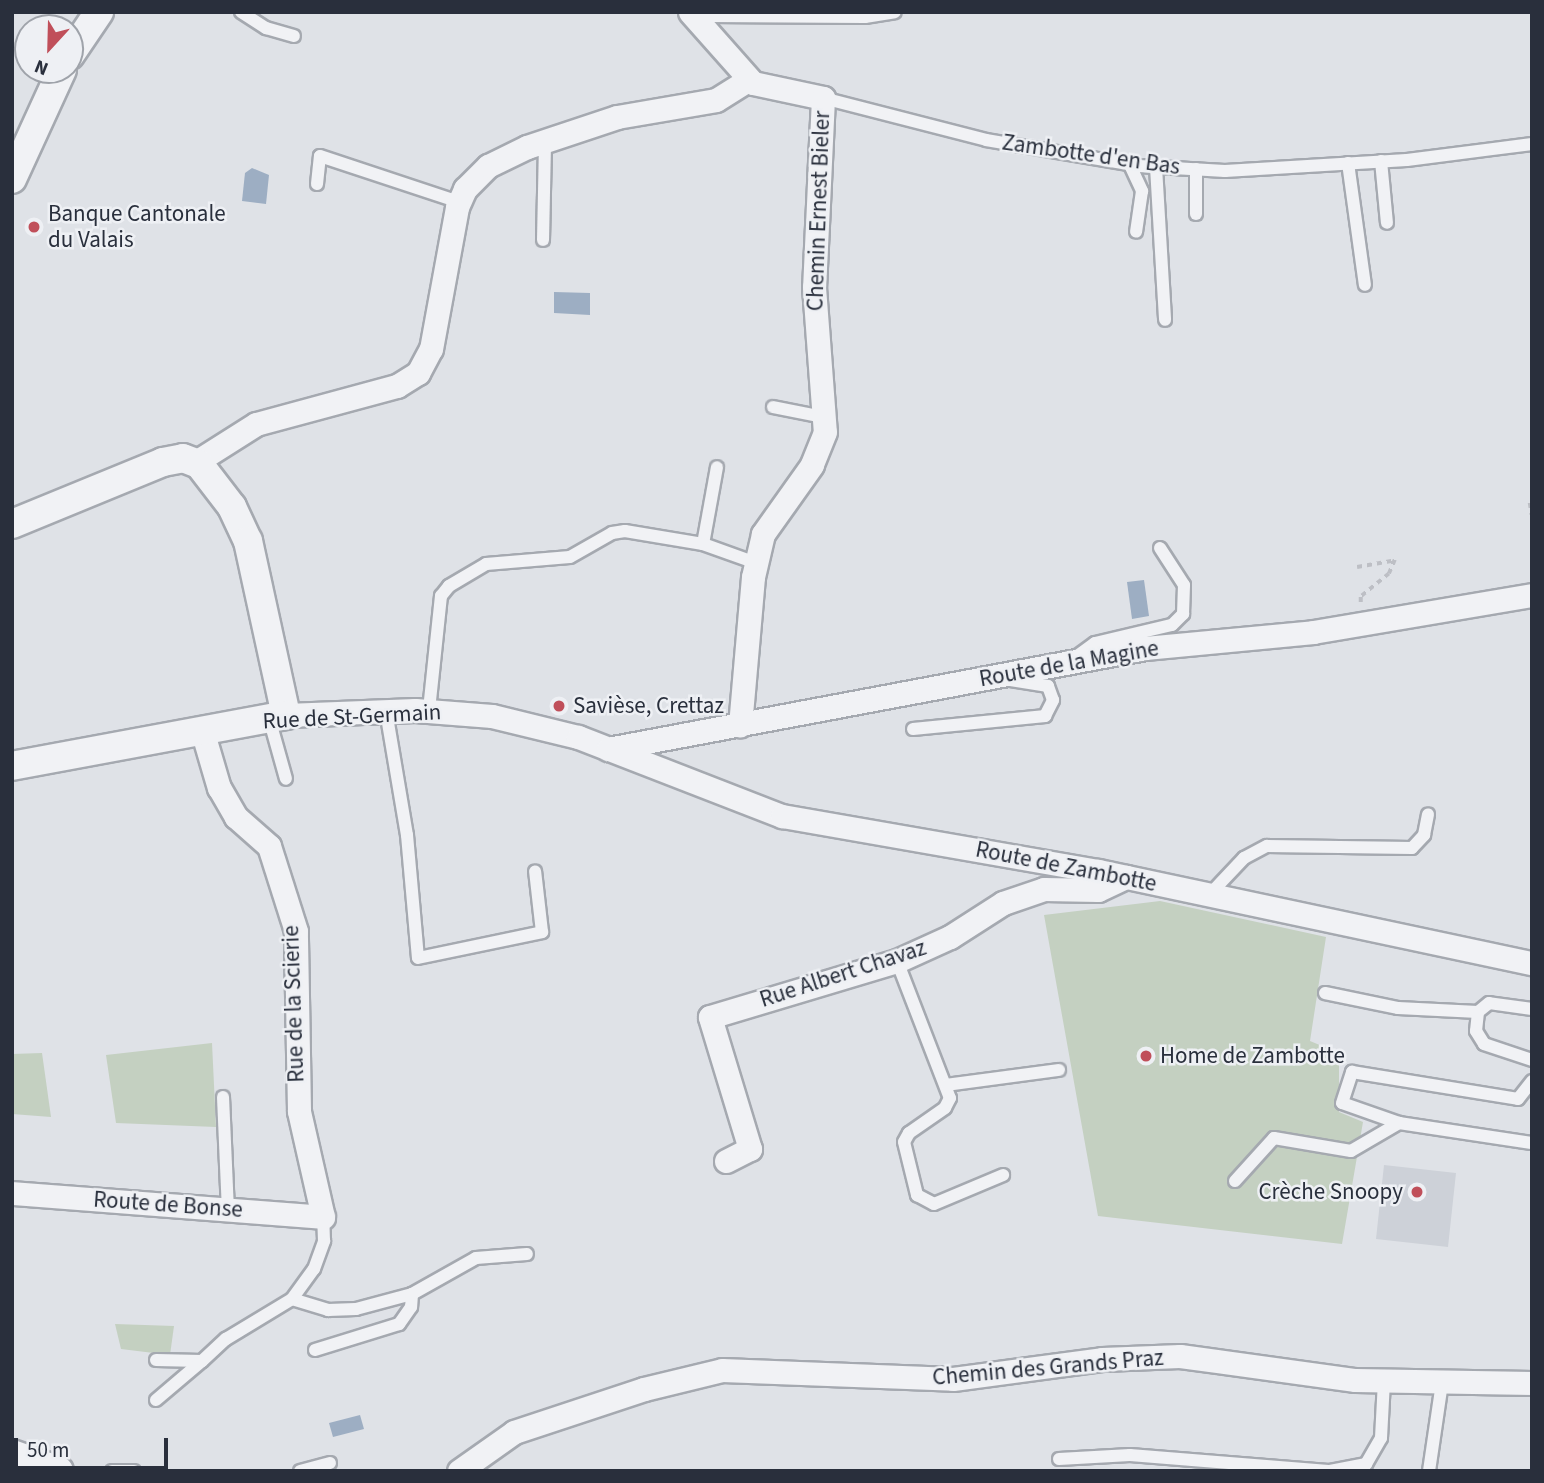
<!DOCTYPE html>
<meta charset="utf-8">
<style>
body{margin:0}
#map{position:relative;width:1544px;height:1483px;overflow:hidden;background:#dfe2e7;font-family:"Source Sans 3",sans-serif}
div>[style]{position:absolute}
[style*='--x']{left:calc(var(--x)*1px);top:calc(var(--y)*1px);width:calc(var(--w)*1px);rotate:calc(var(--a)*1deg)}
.built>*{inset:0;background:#cdd1d8}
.green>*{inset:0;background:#c4d0c1}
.water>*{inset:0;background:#9daec3}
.path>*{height:3.5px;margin-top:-1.75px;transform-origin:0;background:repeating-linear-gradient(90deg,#bdbfc5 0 5px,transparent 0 10px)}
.roads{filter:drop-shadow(2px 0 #a5a9b0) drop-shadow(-2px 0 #a5a9b0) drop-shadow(0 2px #a5a9b0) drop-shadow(0 -2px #a5a9b0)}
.service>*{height:12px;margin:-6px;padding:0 6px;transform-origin:6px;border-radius:6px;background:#f1f2f5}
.minor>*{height:23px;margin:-11.5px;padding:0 11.5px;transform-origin:11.5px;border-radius:11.5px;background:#f1f2f5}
.tertiary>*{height:28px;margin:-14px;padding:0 14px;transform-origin:14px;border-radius:14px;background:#f1f2f5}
.dots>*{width:19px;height:19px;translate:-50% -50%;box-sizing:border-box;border:4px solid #eef0f4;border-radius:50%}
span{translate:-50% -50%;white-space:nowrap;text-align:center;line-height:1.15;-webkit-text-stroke:5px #eef0f4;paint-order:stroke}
.street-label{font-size:23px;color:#292f3c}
.poi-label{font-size:23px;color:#292f3c}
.left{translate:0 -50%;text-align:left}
.right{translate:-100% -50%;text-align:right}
.frame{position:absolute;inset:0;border:14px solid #292f3c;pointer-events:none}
.north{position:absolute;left:14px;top:14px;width:70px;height:70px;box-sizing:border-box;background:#eef0f4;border:2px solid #9fa3aa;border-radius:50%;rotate:202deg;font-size:19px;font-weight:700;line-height:28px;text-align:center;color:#292f3c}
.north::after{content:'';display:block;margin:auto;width:24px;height:32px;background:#c04f5a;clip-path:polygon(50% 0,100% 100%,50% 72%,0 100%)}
.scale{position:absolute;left:14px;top:1438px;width:154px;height:32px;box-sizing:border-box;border:4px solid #292f3c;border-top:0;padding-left:9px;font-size:21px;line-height:24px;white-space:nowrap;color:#292f3c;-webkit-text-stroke:5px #eef0f4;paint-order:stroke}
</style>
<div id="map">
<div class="built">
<i style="clip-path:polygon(1384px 1165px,1456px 1173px,1448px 1247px,1376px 1239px)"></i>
</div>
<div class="green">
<i style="clip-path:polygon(1160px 901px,1326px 937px,1310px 1041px,1339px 1053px,1339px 1112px,1363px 1122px,1342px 1244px,1098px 1216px,1044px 915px)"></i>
<i style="clip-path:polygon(212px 1043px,216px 1127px,116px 1123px,106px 1055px)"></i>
<i style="clip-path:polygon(42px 1053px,51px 1117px,12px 1114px,12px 1054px)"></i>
<i style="clip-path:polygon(115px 1324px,174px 1326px,170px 1355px,121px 1349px)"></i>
</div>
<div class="water">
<i style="clip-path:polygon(252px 168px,269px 175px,266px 204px,242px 201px,245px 173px)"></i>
<i style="clip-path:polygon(554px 292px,590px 293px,590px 315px,554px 313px)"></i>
<i style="clip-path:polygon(1144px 580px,1149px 616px,1132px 619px,1127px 582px)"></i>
<i style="clip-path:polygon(360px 1415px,364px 1429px,333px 1437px,329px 1423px)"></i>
</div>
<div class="path">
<i style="--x:1530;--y:503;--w:12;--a:81"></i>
<i style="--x:1357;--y:567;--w:39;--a:-10"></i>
<i style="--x:1395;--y:560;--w:15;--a:113"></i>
<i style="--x:1389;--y:574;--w:36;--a:141"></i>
<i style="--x:1361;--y:597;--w:7;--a:90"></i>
</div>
<div class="roads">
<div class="service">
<i style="--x:241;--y:12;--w:30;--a:33"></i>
<i style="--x:266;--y:28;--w:29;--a:16"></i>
<i style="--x:700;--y:24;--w:13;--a:-39"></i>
<i style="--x:710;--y:16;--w:155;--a:0.4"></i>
<i style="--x:865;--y:17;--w:30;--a:-9"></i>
<i style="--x:823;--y:98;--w:168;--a:14.4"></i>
<i style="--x:986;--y:140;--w:155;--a:9.6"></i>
<i style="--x:1139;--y:166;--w:86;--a:3.3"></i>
<i style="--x:1225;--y:171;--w:182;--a:-3.5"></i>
<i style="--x:1407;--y:160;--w:126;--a:-7.3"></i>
<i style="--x:1381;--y:161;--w:62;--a:84.5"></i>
<i style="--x:1348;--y:163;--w:123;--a:82.1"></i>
<i style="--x:1130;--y:165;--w:29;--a:65"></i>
<i style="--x:1142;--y:191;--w:41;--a:98.3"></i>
<i style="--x:1156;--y:167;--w:153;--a:86.6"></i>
<i style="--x:317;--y:184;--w:28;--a:-84"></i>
<i style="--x:320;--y:156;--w:146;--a:18.3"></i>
<i style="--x:1196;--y:214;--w:45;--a:-90"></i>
<i style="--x:543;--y:240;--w:99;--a:-88.8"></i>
<i style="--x:773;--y:407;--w:51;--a:11.3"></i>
<i style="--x:703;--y:544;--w:78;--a:-79.7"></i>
<i style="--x:1077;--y:656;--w:22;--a:-36"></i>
<i style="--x:1095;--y:643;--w:79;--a:-13.2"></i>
<i style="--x:1172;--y:625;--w:16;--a:-45"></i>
<i style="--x:1183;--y:614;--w:29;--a:-88"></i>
<i style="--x:1184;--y:585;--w:44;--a:-123"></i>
<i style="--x:429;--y:710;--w:115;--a:-84"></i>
<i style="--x:441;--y:596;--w:13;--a:-51"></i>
<i style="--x:449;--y:586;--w:43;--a:-30.7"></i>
<i style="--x:486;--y:564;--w:84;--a:-4.8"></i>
<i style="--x:570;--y:557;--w:48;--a:-29.7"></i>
<i style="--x:612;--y:533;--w:13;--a:-9"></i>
<i style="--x:625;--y:531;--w:79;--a:9.5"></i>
<i style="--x:703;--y:544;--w:56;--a:19.7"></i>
<i style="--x:386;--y:711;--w:126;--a:80.4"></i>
<i style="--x:407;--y:835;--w:123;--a:84.9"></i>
<i style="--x:418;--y:958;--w:127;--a:-11.8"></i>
<i style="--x:542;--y:932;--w:61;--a:-96.5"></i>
<i style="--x:269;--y:718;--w:63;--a:74.4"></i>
<i style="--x:913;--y:729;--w:133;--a:-5.6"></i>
<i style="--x:1045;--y:716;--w:18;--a:-63"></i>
<i style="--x:1053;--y:700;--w:15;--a:-110"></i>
<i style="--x:1048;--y:686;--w:38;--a:-171"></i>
<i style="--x:1210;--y:894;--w:50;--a:-46.6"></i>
<i style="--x:1244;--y:858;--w:26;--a:-28"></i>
<i style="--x:1267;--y:846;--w:145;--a:0.8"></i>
<i style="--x:1412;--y:848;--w:18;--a:-47"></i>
<i style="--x:1424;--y:835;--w:21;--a:-79"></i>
<i style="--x:897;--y:961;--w:147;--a:68.9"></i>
<i style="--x:950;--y:1098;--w:11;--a:117"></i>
<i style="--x:945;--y:1108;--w:44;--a:145.2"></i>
<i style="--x:909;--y:1133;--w:10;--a:119"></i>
<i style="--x:904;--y:1142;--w:55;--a:76.2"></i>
<i style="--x:917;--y:1195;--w:19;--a:28"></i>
<i style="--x:934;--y:1204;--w:75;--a:-22.8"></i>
<i style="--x:1325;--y:993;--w:75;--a:11.6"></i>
<i style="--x:1398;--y:1008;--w:80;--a:2.9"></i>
<i style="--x:1532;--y:1009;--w:43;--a:-172.1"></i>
<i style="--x:1489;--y:1003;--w:14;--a:141"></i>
<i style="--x:1478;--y:1012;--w:19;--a:96"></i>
<i style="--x:1476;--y:1031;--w:15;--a:58"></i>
<i style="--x:1484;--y:1044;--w:51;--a:18.4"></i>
<i style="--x:946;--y:1085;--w:114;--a:-7.6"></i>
<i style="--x:223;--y:1097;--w:113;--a:87.5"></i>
<i style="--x:1399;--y:1123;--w:60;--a:-160.7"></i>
<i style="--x:1342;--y:1103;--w:33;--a:-72"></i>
<i style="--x:1352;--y:1072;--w:168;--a:9.2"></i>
<i style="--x:1518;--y:1099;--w:23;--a:-52"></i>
<i style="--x:1235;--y:1181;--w:58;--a:-47.8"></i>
<i style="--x:1274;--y:1138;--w:78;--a:9.6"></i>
<i style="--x:1351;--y:1151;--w:56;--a:-30.3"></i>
<i style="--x:1399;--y:1123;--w:134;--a:8.6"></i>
<i style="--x:412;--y:1294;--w:73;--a:-29.4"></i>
<i style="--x:476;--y:1258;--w:51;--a:-4.5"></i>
<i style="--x:292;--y:1299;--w:38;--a:17"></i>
<i style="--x:328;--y:1310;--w:28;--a:-2"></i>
<i style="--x:356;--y:1309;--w:58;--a:-15"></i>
<i style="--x:412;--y:1294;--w:13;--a:94"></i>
<i style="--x:411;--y:1307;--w:21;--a:125"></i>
<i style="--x:399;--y:1324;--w:88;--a:162.8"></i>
<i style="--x:156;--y:1360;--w:46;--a:1.2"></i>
<i style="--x:202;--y:1361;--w:33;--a:-43"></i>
<i style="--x:226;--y:1339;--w:77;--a:-31.2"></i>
<i style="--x:292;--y:1299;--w:37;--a:-54"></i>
<i style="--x:314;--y:1269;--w:30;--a:-70"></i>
<i style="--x:324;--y:1241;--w:24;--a:-92"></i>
<i style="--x:156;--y:1400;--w:60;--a:-40.3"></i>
<i style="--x:1059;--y:1459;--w:71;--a:-3.2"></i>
<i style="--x:1130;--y:1455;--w:199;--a:4.6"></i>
<i style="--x:112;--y:1471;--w:22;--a:0"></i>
<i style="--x:300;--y:1471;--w:31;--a:-15"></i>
<i style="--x:1330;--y:1471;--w:37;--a:-11"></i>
<i style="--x:1366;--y:1464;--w:30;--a:-60"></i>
<i style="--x:1381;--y:1438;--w:57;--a:-87"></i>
<i style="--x:1429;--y:1471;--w:89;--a:-81.6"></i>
</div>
<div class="minor">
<i style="--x:690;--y:12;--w:95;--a:48.4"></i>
<i style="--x:753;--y:83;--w:72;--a:12.1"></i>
<i style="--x:823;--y:98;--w:189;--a:92.7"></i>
<i style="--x:814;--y:287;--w:145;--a:85.7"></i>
<i style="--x:825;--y:432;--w:35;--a:112"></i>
<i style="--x:812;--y:465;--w:85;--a:125.4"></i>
<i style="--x:763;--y:534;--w:44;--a:103.1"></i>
<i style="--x:753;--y:577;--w:149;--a:95"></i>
<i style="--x:196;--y:462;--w:71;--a:-32.3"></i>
<i style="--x:256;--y:424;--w:146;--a:-15.1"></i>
<i style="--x:397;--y:386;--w:25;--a:-32"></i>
<i style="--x:418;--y:373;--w:27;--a:-62"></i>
<i style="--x:431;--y:349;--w:144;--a:-79.6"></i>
<i style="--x:457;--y:207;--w:20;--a:-66"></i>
<i style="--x:465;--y:189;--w:33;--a:-45"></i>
<i style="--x:488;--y:166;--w:43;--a:-26"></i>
<i style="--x:527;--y:147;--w:95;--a:-18.4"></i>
<i style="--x:617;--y:117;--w:100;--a:-9.7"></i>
<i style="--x:716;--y:100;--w:39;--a:-32"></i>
<i style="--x:286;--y:715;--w:129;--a:-2.2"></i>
<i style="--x:415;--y:710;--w:77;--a:4.5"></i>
<i style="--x:492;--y:716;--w:89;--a:13.7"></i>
<i style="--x:578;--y:737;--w:219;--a:21.2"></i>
<i style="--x:782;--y:816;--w:321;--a:9.9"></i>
<i style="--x:1098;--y:871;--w:444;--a:12"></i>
<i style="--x:608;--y:749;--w:546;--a:-10.65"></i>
<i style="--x:1145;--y:648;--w:169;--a:-5.4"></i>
<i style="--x:1313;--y:632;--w:222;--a:-9.6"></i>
<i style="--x:726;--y:1161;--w:27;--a:-27"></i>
<i style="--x:750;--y:1149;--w:138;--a:-106.9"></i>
<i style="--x:710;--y:1017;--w:195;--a:-16.7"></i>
<i style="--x:897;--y:961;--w:58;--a:-24.4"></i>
<i style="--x:950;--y:937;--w:63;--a:-32.7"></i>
<i style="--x:1003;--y:903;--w:43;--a:-18.9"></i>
<i style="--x:1044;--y:889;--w:54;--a:1.1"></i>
<i style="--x:1098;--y:890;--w:31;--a:-25"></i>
<i style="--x:12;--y:1193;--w:312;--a:4.4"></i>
<i style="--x:323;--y:1217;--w:109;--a:-102.8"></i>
<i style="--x:299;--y:1111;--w:180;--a:-91"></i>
<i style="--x:296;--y:931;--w:89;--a:-107.6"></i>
<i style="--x:269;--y:846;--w:44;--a:-138.7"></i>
<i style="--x:236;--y:817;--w:34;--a:-120"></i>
<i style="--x:219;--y:788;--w:60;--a:-106.3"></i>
<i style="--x:459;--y:1471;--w:67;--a:-35.3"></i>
<i style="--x:514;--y:1432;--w:137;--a:-18.3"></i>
<i style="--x:644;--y:1389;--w:80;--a:-13.7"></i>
<i style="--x:722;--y:1370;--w:231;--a:2.2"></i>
<i style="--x:953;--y:1379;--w:150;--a:-7.6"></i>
<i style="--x:1102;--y:1359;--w:78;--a:-2.2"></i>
<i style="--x:1180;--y:1356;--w:177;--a:7.8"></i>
<i style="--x:1355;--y:1380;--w:177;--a:1"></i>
</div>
<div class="tertiary">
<i style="--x:70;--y:55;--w:52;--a:-56"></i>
<i style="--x:12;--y:179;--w:120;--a:-65.4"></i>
<i style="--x:12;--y:524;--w:163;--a:-22.3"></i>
<i style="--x:163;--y:462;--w:20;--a:-11"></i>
<i style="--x:183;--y:458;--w:17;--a:21"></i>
<i style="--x:199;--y:464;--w:54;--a:52.5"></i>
<i style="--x:232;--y:507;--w:38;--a:65"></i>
<i style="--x:248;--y:541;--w:178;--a:77.7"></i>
<i style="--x:286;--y:715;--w:279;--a:169.5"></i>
<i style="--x:12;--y:1454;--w:50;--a:19.9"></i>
</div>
</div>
<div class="dots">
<i style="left:34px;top:227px;background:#c04f5a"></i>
<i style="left:559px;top:706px;background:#c04f5a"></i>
<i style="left:1146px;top:1056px;background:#c04f5a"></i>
<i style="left:1417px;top:1192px;background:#c04f5a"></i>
</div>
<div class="street-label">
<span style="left:1091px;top:155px;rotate:8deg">Zambotte d'en Bas</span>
<span style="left:819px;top:211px;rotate:-88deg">Chemin Ernest Bieler</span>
<span style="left:1069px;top:664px;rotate:-10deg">Route de la Magine</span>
<span style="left:352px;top:717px;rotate:-3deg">Rue de St-Germain</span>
<span style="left:1066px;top:867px;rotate:11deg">Route de Zambotte</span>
<span style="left:843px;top:974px;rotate:-18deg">Rue Albert Chavaz</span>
<span style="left:294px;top:1004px;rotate:-92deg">Rue de la Scierie</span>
<span style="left:168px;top:1205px;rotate:4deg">Route de Bonse</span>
<span style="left:1048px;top:1368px;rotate:-5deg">Chemin des Grands Praz</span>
</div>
<div class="poi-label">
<span class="left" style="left:48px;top:227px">Banque Cantonale<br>du Valais</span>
<span class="left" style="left:573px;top:706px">Savièse, Crettaz</span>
<span class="left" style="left:1160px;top:1056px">Home de Zambotte</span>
<span class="right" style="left:1403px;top:1192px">Crèche Snoopy</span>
</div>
<div class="frame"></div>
<div class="north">N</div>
<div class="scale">50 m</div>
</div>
